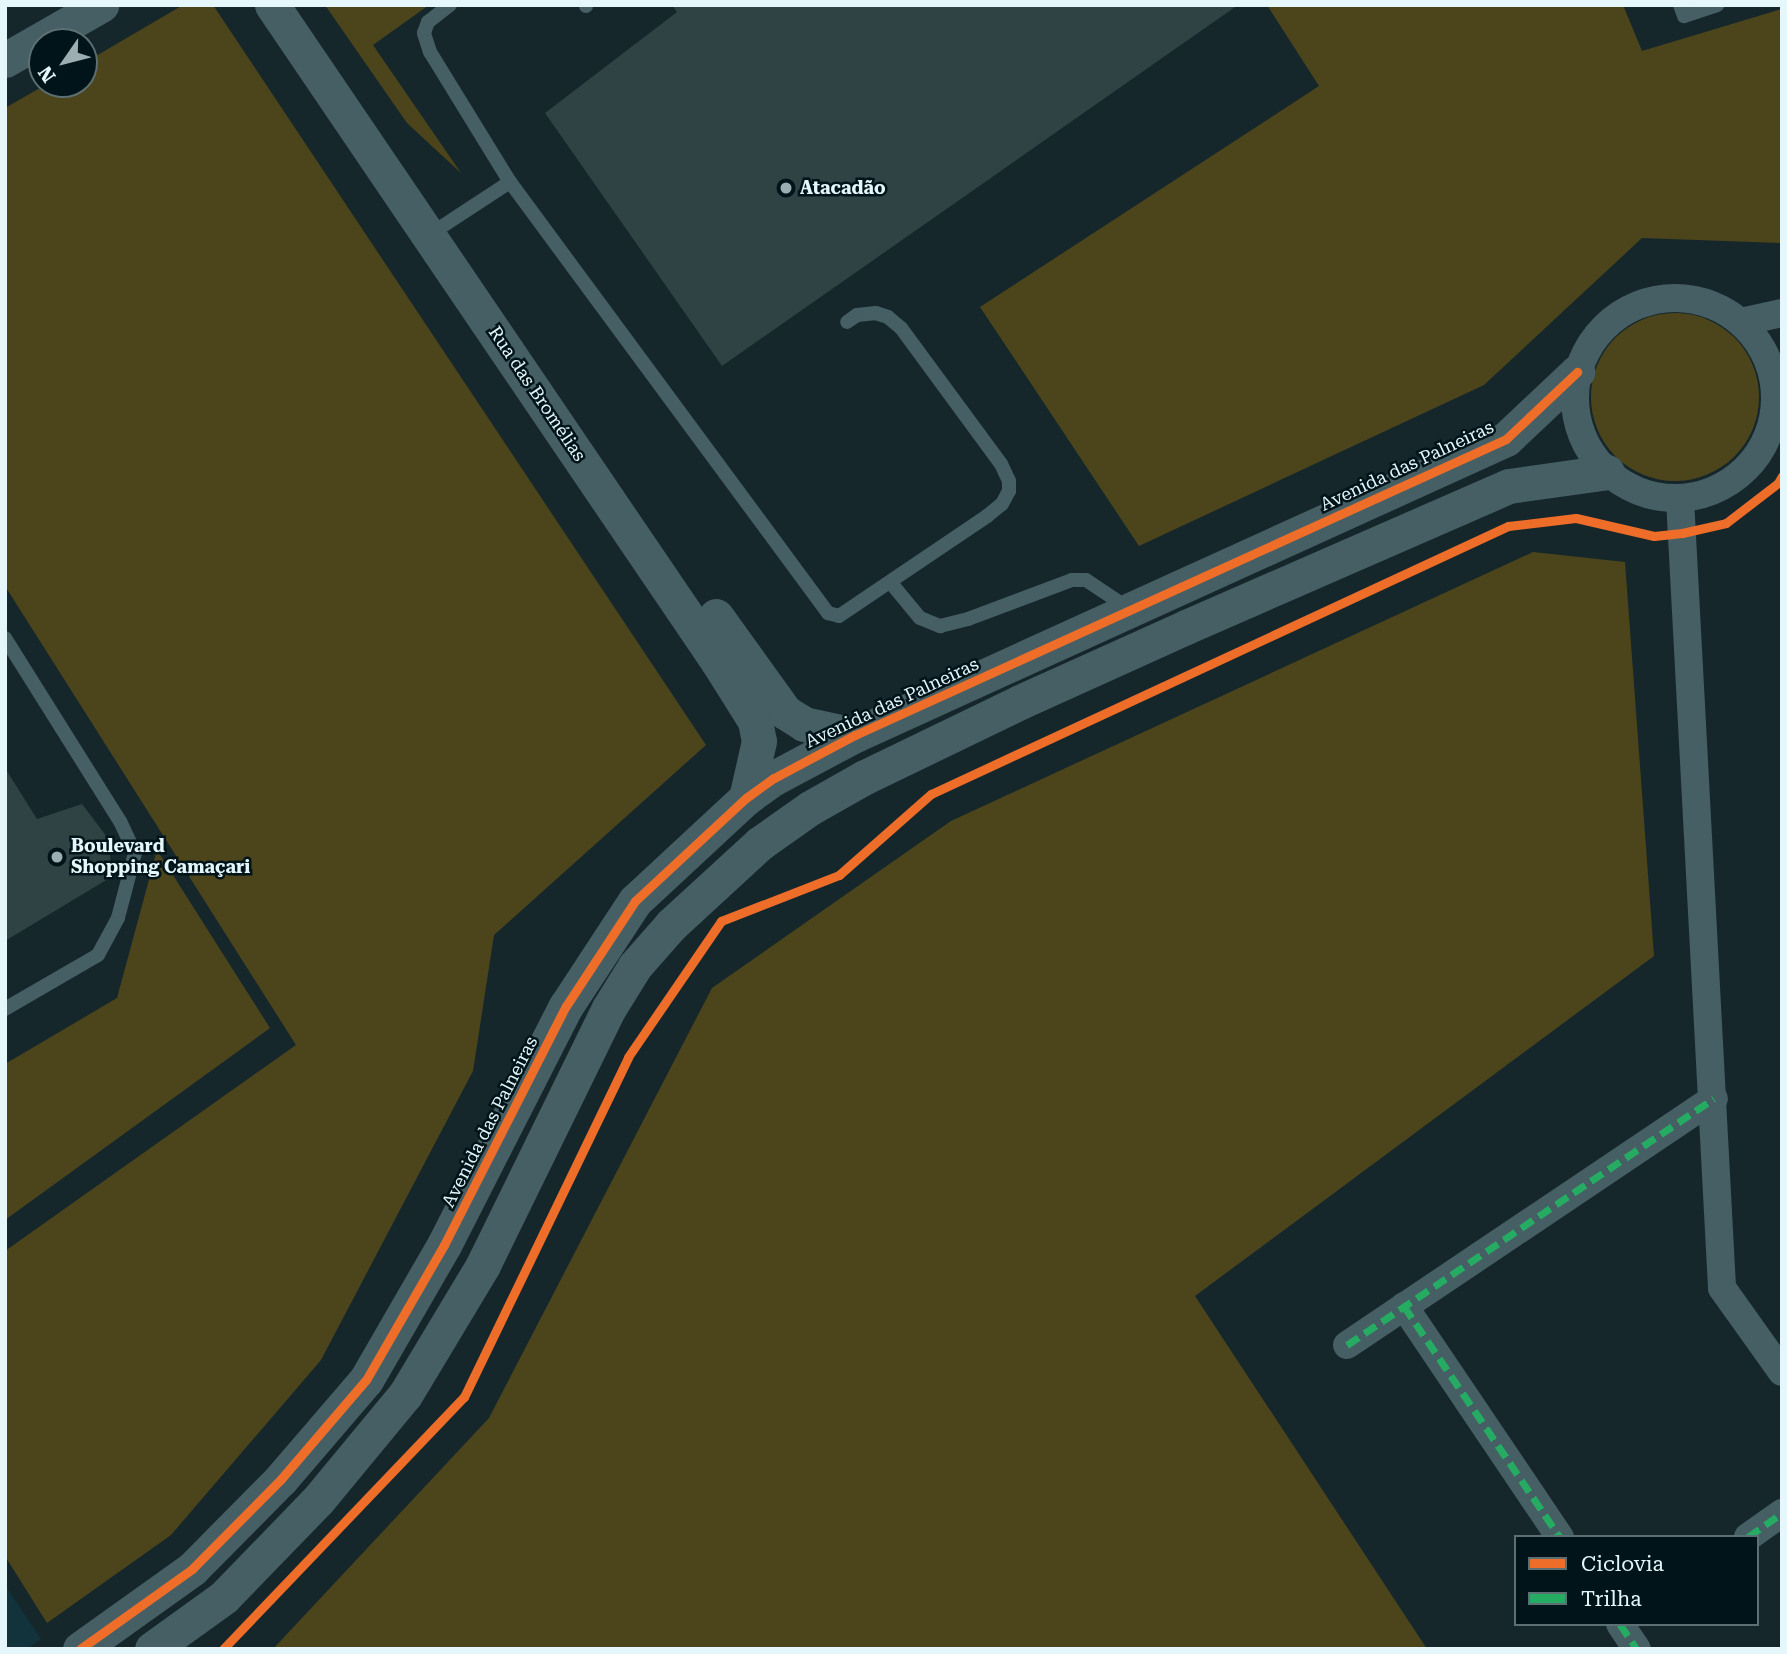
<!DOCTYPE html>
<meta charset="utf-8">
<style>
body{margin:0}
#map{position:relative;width:1787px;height:1654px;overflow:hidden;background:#16272c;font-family:"Roboto Serif",serif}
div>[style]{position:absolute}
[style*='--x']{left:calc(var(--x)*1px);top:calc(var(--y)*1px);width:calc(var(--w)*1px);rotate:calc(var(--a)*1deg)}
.built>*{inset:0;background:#12333c}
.green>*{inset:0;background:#4c451c}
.round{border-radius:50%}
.building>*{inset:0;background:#2f4244}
.service>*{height:14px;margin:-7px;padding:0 7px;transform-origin:7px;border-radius:7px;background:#455f65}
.minor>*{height:28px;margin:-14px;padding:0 14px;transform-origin:14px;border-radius:14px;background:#455f65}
.minor>.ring{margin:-14px;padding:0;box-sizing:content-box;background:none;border:28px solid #455f65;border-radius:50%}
.tertiary>*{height:35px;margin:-17.5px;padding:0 17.5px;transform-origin:17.5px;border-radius:17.5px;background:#455f65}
.quiet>*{height:7px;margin-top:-3.5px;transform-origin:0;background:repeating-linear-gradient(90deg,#26ab63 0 14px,transparent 0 21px)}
.cycleway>*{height:9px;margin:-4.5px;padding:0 4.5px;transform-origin:4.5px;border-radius:4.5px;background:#ee6e29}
.dots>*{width:19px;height:19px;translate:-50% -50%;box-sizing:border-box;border:4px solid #011419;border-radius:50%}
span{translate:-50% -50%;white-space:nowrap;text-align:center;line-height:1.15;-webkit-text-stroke:5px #011419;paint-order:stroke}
.poi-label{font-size:18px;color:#e5f7fb;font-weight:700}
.left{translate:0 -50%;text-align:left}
.street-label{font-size:18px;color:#e5f7fb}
.frame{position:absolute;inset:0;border:7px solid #e5f7fb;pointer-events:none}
.legend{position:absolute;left:1514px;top:1535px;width:245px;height:91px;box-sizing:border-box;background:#011419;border:2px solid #5c6f73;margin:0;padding:9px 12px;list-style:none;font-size:21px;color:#e5f7fb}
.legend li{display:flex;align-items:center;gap:14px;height:35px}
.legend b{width:35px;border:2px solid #5c6f73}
.north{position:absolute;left:28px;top:28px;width:70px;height:70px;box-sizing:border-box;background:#011419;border:2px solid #5c6f73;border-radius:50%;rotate:235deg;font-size:19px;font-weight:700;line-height:28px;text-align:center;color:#e5f7fb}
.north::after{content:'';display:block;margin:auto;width:24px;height:32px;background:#9daeb3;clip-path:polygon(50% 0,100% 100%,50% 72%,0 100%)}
</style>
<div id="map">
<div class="built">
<i style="clip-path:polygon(5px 1585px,41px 1639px,27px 1649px,5px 1649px)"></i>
</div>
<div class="green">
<i style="clip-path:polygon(183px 5px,213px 5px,706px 745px,494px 935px,473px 1071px,321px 1360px,171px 1535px,47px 1623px,5px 1556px,5px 1251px,296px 1045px,5px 586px,5px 108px,47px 84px,84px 84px,84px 63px)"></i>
<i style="clip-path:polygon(325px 5px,429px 5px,373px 45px,461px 173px,407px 123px)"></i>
<i style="clip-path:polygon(1267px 5px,1623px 5px,1642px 51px,1782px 9px,1782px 243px,1642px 238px,1484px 385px,1139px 546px,980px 307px,1319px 86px)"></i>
<i class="round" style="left:1591px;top:313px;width:168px;height:168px"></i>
<i style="clip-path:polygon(1533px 552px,1625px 562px,1654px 956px,1195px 1296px,1427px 1649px,273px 1649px,489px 1418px,712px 988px,951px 821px)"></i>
<i style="clip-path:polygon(157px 850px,270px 1028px,5px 1220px,5px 1064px,117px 998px)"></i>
</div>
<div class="building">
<i style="clip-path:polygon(672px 5px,1238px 5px,722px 366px,545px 113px,677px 12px)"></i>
<i style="clip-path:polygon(5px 768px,37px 819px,82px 804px,107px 837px,113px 876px,5px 941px)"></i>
</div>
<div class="service">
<i style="--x:1680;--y:5;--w:12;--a:70"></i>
<i style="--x:1684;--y:16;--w:35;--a:-18"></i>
<i style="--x:586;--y:6;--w:1;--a:-90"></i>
<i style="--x:510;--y:182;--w:536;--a:53.58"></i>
<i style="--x:828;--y:613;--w:11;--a:15"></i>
<i style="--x:839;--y:616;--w:179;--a:-34"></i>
<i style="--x:987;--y:516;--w:19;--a:-39"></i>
<i style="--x:1002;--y:504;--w:15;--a:-62"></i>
<i style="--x:1009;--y:491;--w:10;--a:-90"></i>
<i style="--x:1009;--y:481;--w:19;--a:-115"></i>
<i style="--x:1001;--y:464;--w:169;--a:-126.3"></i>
<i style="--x:901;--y:328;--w:17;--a:-140"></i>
<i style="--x:888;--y:317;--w:13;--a:-162"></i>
<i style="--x:876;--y:313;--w:19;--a:174"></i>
<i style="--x:857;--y:315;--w:12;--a:145"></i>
<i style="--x:429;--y:235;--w:97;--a:-33.2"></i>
<i style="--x:510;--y:182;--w:153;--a:-121.6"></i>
<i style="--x:430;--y:52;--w:20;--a:-108"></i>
<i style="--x:424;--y:33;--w:12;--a:-70"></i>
<i style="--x:428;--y:22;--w:28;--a:-38"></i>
<i style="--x:891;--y:583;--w:45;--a:50.4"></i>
<i style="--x:920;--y:618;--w:22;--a:22"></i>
<i style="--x:940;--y:626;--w:29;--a:-14"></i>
<i style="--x:968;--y:619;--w:111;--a:-20.6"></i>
<i style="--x:1072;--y:580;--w:14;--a:0"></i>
<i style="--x:1086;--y:580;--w:50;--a:33.7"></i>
<i style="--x:5;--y:638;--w:216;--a:57.9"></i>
<i style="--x:120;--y:821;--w:35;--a:65"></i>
<i style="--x:135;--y:853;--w:67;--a:104.7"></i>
<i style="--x:118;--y:918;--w:42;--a:118.4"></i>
<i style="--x:98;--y:955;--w:108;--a:149.9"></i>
</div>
<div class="minor">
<i class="ring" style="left:1575px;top:298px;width:172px;height:172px"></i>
<i style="--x:1741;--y:322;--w:42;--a:-12.4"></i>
<i style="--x:1680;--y:499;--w:790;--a:86.95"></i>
<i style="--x:1722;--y:1288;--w:103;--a:54.5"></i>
<i style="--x:1404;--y:1306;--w:279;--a:56"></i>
<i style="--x:1347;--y:1345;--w:442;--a:-33.9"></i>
<i style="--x:1748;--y:1537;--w:42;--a:-35.2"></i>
<i style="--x:1620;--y:1624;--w:30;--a:56"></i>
</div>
<div class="tertiary">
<i style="--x:272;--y:5;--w:794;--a:55.83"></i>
<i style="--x:718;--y:662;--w:70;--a:57.9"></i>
<i style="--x:755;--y:721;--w:20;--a:79"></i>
<i style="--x:759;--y:741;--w:58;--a:102.8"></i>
<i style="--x:5;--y:60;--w:111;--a:-29.8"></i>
<i style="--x:716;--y:616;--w:118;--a:54.3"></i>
<i style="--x:785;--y:712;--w:22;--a:32"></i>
<i style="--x:804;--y:724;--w:52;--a:12.2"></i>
<i style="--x:80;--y:1649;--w:138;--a:-35.5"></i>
<i style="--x:192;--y:1569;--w:127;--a:-45.3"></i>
<i style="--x:281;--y:1479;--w:130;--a:-49.4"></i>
<i style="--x:366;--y:1380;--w:156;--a:-60"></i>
<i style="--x:444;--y:1245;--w:268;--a:-63"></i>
<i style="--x:566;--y:1006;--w:126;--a:-56.7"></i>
<i style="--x:635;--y:901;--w:151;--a:-42.9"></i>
<i style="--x:746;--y:798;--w:34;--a:-36"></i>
<i style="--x:774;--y:778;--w:92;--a:-28"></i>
<i style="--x:855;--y:735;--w:715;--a:-24.45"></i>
<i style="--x:1506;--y:439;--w:98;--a:-43.3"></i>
<i style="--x:152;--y:1649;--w:89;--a:-35.8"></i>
<i style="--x:224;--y:1597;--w:135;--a:-45.9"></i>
<i style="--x:318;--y:1500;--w:136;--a:-50.4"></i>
<i style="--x:405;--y:1395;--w:152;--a:-59"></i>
<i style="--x:483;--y:1265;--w:286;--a:-63.9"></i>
<i style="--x:609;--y:1008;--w:49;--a:-58.2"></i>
<i style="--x:635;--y:966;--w:55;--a:-48.7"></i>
<i style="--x:671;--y:925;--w:120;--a:-42.6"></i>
<i style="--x:759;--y:844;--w:62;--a:-35.2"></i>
<i style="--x:810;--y:808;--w:61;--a:-29.5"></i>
<i style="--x:863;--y:778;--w:174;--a:-25.8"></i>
<i style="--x:1020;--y:702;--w:182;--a:-24.3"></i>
<i style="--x:1186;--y:627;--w:352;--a:-23.6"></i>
<i style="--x:1509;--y:486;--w:99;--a:-8.1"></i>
</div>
<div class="quiet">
<i style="--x:1404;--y:1306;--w:279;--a:56"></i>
<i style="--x:1347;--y:1345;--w:442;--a:-33.9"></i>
<i style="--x:1748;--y:1537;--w:42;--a:-35.2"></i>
<i style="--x:1620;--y:1624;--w:30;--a:56"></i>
</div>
<div class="cycleway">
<i style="--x:80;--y:1649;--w:138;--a:-35.5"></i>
<i style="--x:192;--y:1569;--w:127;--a:-45.3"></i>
<i style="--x:281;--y:1479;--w:130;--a:-49.4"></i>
<i style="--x:366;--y:1380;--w:156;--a:-60"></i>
<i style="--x:444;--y:1245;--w:268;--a:-63"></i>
<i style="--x:566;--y:1006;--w:126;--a:-56.7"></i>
<i style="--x:635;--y:901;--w:151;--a:-42.9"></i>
<i style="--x:746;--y:798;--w:34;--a:-36"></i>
<i style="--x:774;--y:778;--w:92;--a:-28"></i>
<i style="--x:855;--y:735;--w:715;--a:-24.45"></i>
<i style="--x:1506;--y:439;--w:98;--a:-43.3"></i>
<i style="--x:223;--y:1649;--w:349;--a:-46.3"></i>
<i style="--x:464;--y:1397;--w:377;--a:-64.2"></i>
<i style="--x:628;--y:1057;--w:165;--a:-55.6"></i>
<i style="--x:721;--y:921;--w:127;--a:-21.3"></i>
<i style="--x:839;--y:875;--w:123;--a:-41.4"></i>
<i style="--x:931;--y:794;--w:636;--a:-24.91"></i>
<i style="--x:1508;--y:526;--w:68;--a:-6.7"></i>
<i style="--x:1576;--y:518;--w:80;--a:13"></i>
<i style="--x:1654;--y:536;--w:28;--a:-6"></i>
<i style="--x:1682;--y:533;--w:45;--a:-12.8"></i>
<i style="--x:1726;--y:523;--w:66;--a:-37.6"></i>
<i style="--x:1778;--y:483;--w:8;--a:-60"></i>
</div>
<div class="dots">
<i style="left:786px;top:188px;background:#9daeb3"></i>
<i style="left:57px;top:857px;background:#9daeb3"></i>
</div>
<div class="poi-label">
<span class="left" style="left:800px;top:188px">Atacadão</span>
<span class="left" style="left:71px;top:857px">Boulevard<br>Shopping Camaçari</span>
</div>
<div class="street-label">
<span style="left:537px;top:394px;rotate:56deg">Rua das Bromélias</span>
<span style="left:1407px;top:466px;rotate:-25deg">Avenida das Palneiras</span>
<span style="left:892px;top:703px;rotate:-25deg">Avenida das Palneiras</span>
<span style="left:490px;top:1122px;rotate:-63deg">Avenida das Palneiras</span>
</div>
<div class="frame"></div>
<ul class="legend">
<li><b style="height:9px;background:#ee6e29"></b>Ciclovia</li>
<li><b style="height:9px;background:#26ab63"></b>Trilha</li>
</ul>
<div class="north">N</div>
</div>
